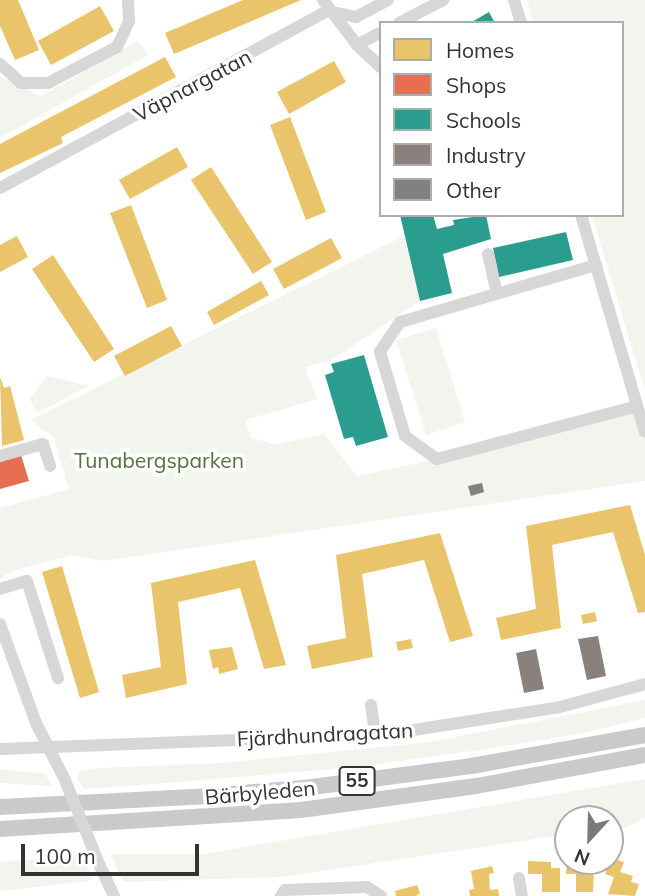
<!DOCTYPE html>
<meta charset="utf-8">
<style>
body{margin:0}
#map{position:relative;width:645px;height:896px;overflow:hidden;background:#fff;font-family:Mulish,sans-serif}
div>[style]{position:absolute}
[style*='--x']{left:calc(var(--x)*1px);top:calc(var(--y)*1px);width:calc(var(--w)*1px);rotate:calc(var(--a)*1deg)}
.green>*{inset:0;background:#f1f5ed}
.homes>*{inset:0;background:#e9c46a}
.shops>*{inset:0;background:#e76f51}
.schools>*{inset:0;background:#2a9d8f}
.industry>*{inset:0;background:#8a817c}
.building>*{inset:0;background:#818181}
.minor>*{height:12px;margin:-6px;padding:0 6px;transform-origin:6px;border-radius:6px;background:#d7d7d7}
.major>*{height:16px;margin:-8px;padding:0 8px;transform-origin:8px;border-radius:8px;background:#cacaca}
.minor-bridge>*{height:12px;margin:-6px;padding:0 6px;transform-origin:6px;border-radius:6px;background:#d7d7d7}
span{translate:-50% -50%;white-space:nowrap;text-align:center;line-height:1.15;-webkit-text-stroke:7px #fff;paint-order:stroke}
.shield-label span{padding:2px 5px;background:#fff;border:2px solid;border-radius:5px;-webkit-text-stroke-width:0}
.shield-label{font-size:19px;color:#333;font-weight:700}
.street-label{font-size:21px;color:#333}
.park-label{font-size:21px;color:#56703f}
.legend{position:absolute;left:379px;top:21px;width:245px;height:196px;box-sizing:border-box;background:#fff;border:2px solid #adadad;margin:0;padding:9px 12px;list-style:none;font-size:21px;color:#333}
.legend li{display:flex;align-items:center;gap:14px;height:35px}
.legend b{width:35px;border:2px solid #adadad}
.north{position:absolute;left:554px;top:805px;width:70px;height:70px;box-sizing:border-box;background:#fff;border:2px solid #adadad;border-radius:50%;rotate:202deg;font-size:19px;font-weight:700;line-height:28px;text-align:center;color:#333}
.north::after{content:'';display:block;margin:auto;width:24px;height:32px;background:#7a7a7a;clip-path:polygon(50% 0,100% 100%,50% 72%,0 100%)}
.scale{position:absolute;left:21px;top:844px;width:178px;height:32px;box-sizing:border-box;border:4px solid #333;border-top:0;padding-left:9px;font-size:21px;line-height:24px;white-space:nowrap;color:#333;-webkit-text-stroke:5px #fff;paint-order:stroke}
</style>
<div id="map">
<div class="green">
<i style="clip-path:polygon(527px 0,645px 0,645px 391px,592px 215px,622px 215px,622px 23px,533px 23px)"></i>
<i style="clip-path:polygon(138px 41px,148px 55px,0 138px,0 76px,41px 96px)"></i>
<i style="clip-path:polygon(404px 236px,420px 301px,330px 361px,305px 367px,317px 399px,245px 420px,251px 437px,274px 445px,324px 434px,357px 476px,437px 459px,637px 406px,645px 432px,645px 481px,103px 561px,73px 555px,12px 571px,0 579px,0 508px,69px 489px,54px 438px,31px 420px)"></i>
<i style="clip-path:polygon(436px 328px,465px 422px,426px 435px,396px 340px)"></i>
<i style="clip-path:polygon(48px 376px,88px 386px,37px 413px,30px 399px)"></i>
<i style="clip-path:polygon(645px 700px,645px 718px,584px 733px,480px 750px,355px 767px,178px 782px,84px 789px,78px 779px,79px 771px,100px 768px,221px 763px,430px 742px)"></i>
<i style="clip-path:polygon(0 769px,45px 774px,52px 786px,0 783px)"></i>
<i style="clip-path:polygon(645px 779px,645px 818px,623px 829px,610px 830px,610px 819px,568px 819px,568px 834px,281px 877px,123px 882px,111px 854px,204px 854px)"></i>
<i style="clip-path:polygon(81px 855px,92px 878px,88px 881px,0 891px,0 862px)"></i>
</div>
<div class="homes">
<i style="clip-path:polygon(0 0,18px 0,39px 50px,15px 60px,0 26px)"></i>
<i style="clip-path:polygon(243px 0,301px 0,174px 54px,165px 33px)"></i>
<i style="clip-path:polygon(100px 6px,114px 31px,51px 65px,38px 41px)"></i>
<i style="clip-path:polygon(165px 57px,176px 77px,61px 137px,63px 143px,0 173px,0 144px)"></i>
<i style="clip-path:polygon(334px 61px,346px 82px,289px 114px,277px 92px)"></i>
<i style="clip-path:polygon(290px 117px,326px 212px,306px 220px,270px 125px)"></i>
<i style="clip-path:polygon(177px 147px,188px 167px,130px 199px,119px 180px)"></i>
<i style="clip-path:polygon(211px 167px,272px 262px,253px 274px,191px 180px)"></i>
<i style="clip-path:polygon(131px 205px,167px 300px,147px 308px,110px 213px)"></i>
<i style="clip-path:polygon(17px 236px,28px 257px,0 272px,0 245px)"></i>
<i style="clip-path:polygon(331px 238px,342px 258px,284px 289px,273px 269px)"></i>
<i style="clip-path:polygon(53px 255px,114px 349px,94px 362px,32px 269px)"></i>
<i style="clip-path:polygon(261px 281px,269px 295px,214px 325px,207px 312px)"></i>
<i style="clip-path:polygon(171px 326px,182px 346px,125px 376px,114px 356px)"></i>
<i style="clip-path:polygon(0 377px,4px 388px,10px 386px,24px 440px,2px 446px)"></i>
<i style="clip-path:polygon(630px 505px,645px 555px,645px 612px,638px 613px,613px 532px,552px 545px,561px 628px,501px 640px,496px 618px,536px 609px,526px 526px)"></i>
<i style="clip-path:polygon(440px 533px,473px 636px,450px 642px,424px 560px,362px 574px,373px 657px,312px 669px,307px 646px,346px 638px,336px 555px)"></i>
<i style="clip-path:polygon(255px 560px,286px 665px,264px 669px,240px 588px,178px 602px,187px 684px,126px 698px,122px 675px,161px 667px,151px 583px)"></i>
<i style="clip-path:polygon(62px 566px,99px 692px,80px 698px,42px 572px)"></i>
<i style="clip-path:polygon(595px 612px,597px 621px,583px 624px,581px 615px)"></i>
<i style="clip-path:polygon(411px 639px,413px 648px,398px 651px,396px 642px)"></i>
<i style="clip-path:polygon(232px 647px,238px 669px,219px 674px,218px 667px,213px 669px,209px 650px)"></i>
<i style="clip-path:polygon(610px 858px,624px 862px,620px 872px,633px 876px,631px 882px,639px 884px,635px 896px,608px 894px,614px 877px,605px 874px)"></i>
<i style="clip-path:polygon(528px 861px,551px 862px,551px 868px,560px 868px,560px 892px,542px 892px,542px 874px,528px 874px)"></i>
<i style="clip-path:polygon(567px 862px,586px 863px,586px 869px,594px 869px,593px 892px,576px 892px,576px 874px,566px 874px)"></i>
<i style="clip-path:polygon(492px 866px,494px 873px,489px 874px,490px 890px,498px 889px,499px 896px,470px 896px,469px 890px,474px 889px,471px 871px)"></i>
<i style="clip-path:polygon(417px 885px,420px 893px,416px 896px,396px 896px,395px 891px)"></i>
</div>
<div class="shops">
<i style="clip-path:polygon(21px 455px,29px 481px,0 489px,0 462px)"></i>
</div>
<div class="schools">
<i style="clip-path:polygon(489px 12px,495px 23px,470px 23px)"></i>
<i style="clip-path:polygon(400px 215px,433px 215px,437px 229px,454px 225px,453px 220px,486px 215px,491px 239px,443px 254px,452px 293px,420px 301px)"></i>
<i style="clip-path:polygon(566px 232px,573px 260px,499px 277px,493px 248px)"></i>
<i style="clip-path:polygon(364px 355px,388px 437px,356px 446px,353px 437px,344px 439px,325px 375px,334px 372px,331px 364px)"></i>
</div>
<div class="industry">
<i style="clip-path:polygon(598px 636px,606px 676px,587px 680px,578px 639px)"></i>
<i style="clip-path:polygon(536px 649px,544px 689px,524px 693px,516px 653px)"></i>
</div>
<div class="building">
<i style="clip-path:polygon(482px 483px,484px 492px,471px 496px,468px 486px)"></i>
</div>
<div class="minor">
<i style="--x:323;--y:0;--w:56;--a:52.9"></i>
<i style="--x:357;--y:45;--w:27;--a:-28"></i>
<i style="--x:514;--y:0;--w:24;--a:73"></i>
<i style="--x:399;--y:23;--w:50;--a:-27.6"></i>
<i style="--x:357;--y:45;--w:33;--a:43"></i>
<i style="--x:0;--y:64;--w:28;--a:42"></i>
<i style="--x:21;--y:83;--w:27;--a:0"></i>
<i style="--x:48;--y:83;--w:78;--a:-27.6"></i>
<i style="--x:117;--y:47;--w:29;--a:-65"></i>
<i style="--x:129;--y:21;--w:21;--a:-93"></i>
<i style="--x:0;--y:188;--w:373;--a:-28.4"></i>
<i style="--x:328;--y:11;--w:29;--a:12"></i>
<i style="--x:356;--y:17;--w:36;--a:-28"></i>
<i style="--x:581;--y:215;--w:226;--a:73.6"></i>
<i style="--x:488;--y:254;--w:41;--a:77.3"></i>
<i style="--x:596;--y:265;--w:204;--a:163.8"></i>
<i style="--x:400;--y:322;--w:36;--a:124"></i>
<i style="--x:380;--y:352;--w:88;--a:73.4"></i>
<i style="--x:405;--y:436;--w:39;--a:36"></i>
<i style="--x:437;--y:459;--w:207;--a:-14.8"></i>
<i style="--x:0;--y:456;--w:45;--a:-15.6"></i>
<i style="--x:43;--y:444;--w:23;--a:72"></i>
<i style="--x:0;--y:589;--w:28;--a:-17"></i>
<i style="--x:27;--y:581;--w:102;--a:72.3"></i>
<i style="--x:0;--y:624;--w:105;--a:70"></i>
<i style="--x:36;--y:723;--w:64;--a:63"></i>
<i style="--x:371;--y:705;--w:29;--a:82"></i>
<i style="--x:0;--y:749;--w:388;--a:-2.2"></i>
<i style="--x:388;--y:734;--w:174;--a:-8.9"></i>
<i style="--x:560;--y:707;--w:88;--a:-15.1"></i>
<i style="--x:100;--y:866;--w:33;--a:65"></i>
<i style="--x:519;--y:878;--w:18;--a:81"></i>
<i style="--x:281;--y:896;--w:7;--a:-56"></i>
<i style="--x:285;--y:890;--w:82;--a:-2.1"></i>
<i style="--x:367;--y:887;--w:17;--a:33"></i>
</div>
<div class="major">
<i style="--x:0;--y:807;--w:208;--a:-3"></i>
<i style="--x:208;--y:796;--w:104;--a:-4.9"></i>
<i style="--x:312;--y:787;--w:160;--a:-7.5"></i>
<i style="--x:471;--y:766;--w:177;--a:-10.1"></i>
<i style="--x:0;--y:829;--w:302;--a:-3.6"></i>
<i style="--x:301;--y:810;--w:177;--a:-7.8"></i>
<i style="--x:476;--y:786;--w:172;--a:-10.4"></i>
</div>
<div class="minor-bridge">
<i style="--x:65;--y:780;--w:93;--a:67.9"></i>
</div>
<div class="shield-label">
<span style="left:357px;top:781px">55</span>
</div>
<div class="street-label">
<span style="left:192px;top:85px;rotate:-28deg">Väpnargatan</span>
<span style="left:325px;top:734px;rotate:-3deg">Fjärdhundragatan</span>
<span style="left:260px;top:792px;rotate:-5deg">Bärbyleden</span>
</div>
<div class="park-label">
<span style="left:159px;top:460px">Tunabergsparken</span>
</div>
<ul class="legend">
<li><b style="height:19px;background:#e9c46a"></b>Homes</li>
<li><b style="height:19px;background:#e76f51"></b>Shops</li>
<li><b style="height:19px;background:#2a9d8f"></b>Schools</li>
<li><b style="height:19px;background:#8a817c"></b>Industry</li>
<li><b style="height:19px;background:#818181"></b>Other</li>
</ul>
<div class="north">N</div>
<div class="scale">100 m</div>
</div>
